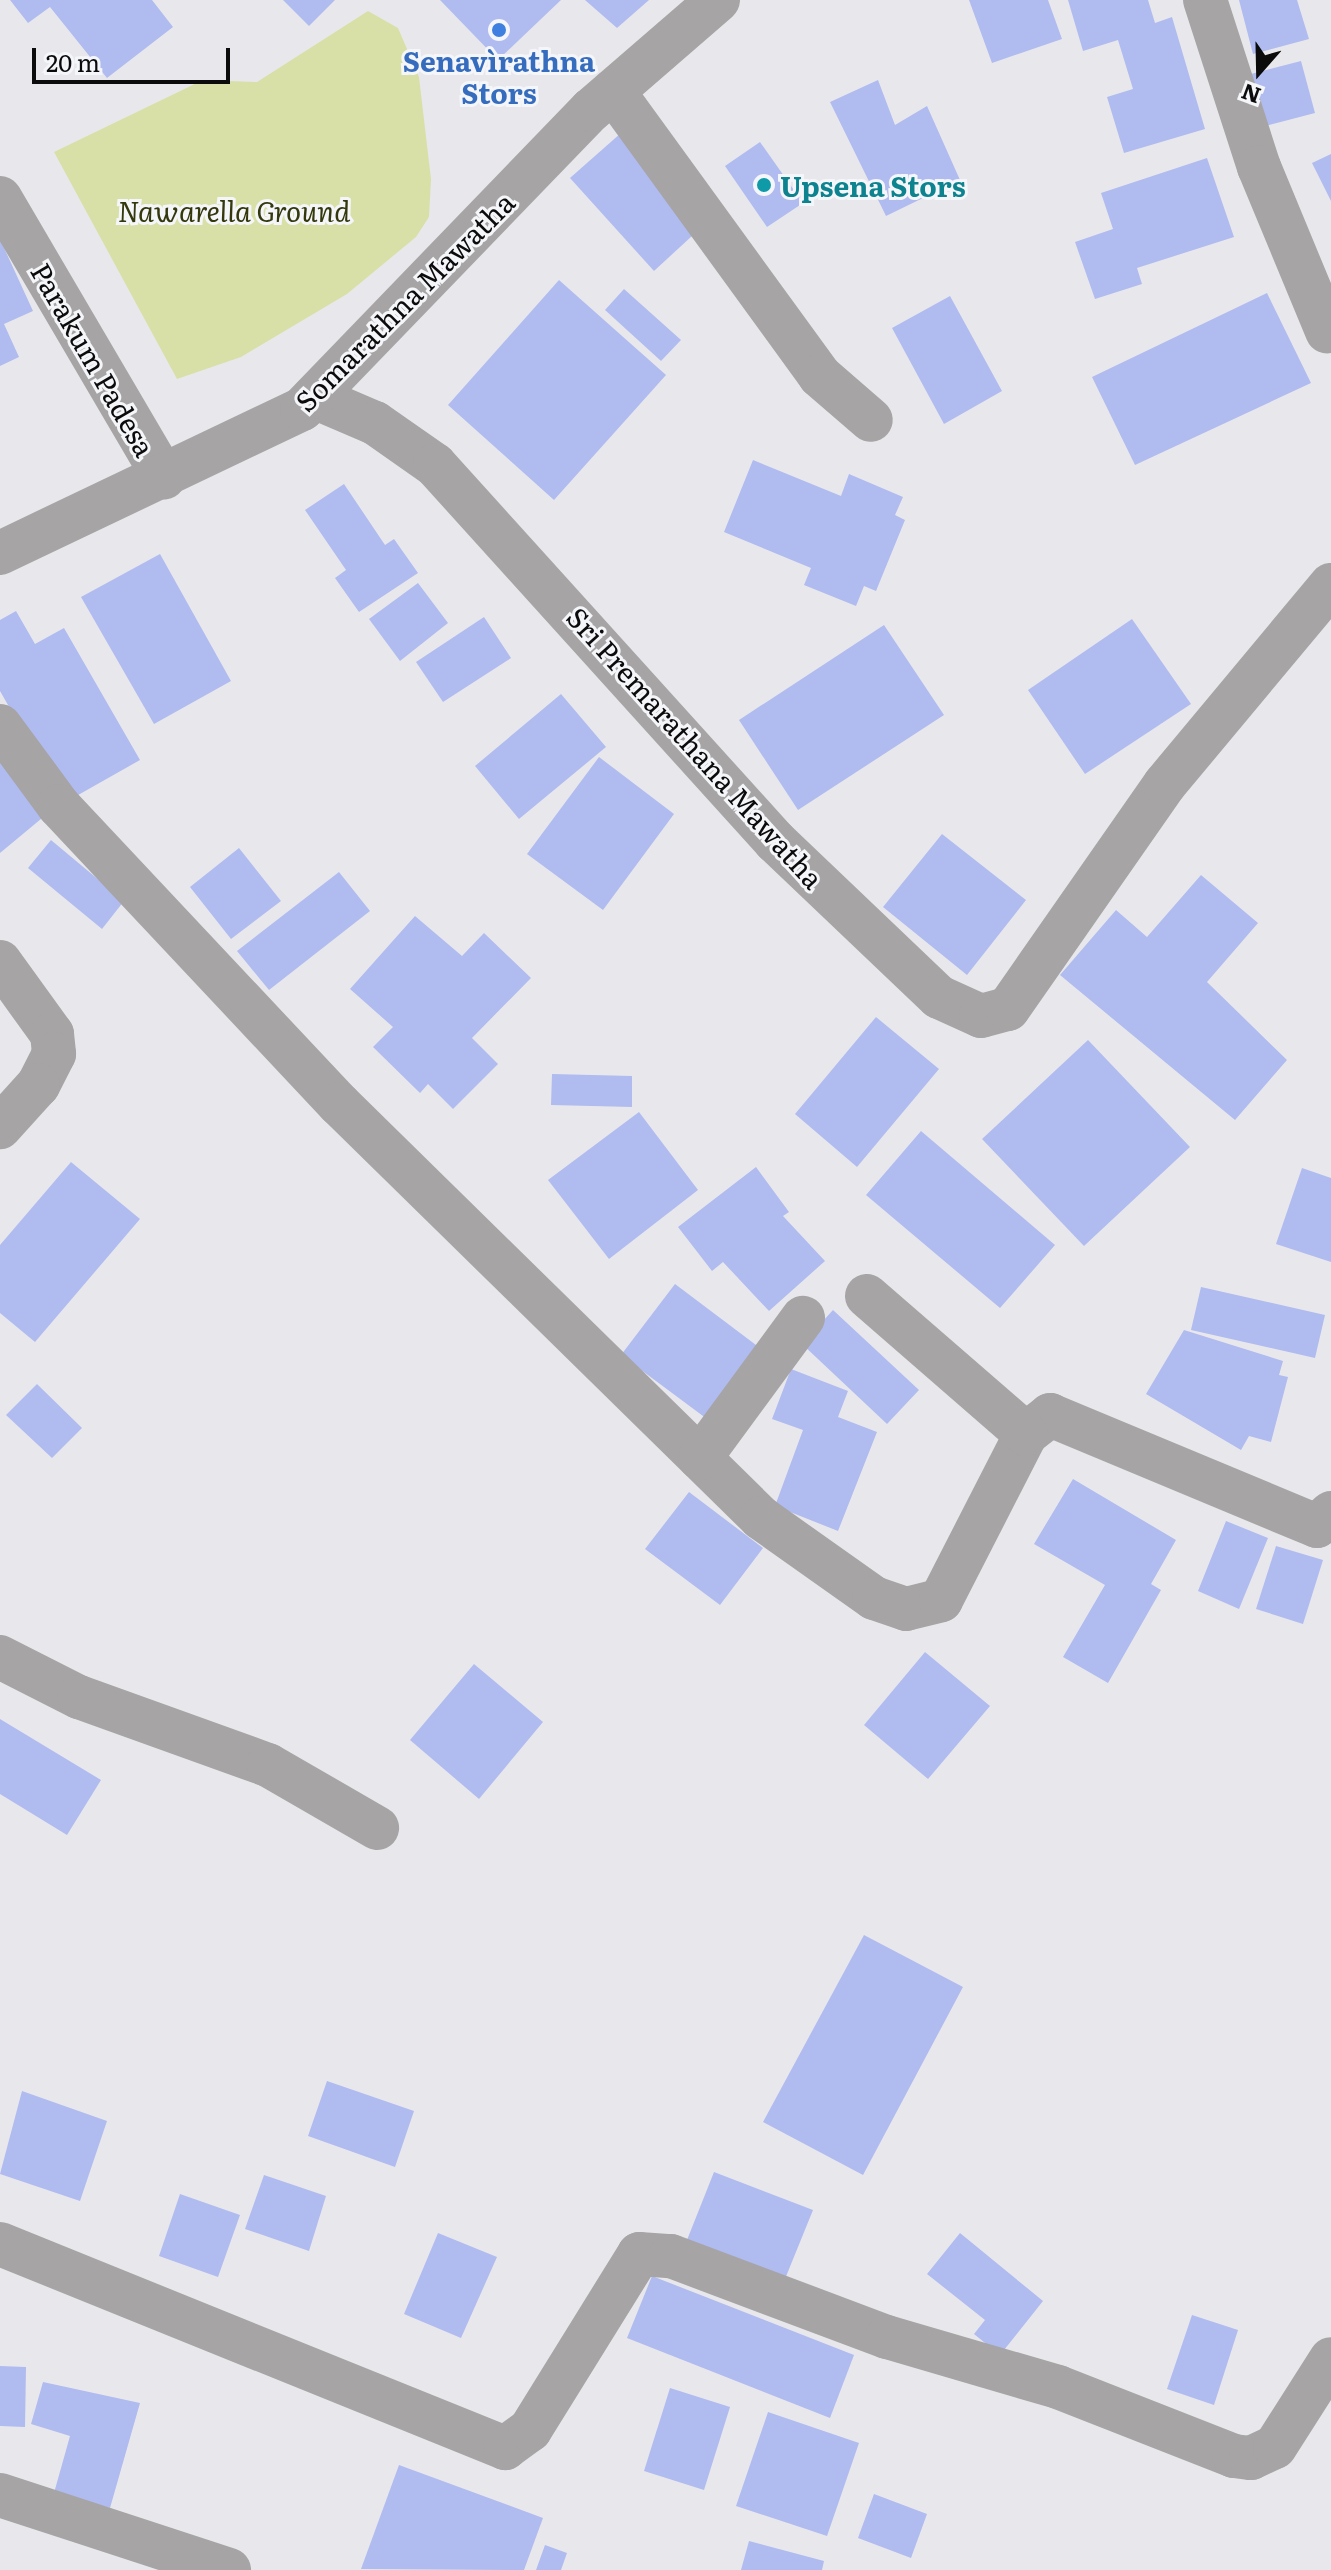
<!DOCTYPE html>
<meta charset="utf-8">
<style>
body{margin:0}
#map{position:relative;width:1331px;height:2570px;overflow:hidden;background:#e8e8ec;font-family:Literata,serif}
div>[style]{position:absolute}
[style*='--x']{left:calc(var(--x)*1px);top:calc(var(--y)*1px);width:calc(var(--w)*1px);rotate:calc(var(--a)*1deg)}
.green>*{inset:0;background:#d8e0a8}
.building>*{inset:0;background:#b0bbf0}
.minor>*{height:44px;margin:-22px;padding:0 22px;transform-origin:22px;border-radius:22px;background:#a6a4a4}
.dots>*{width:22px;height:22px;translate:-50% -50%;box-sizing:border-box;border:4px solid #f5f6f9;border-radius:50%}
span{translate:-50% -50%;white-space:nowrap;text-align:center;line-height:1.15;-webkit-text-stroke:6px #f5f6f9;paint-order:stroke}
.shop-label{font-size:28px;color:#366cbe;font-weight:700}
.culture-label{font-size:28px;color:#0d838f;font-weight:700}
.left{translate:0 -50%;text-align:left}
.park-label{font-size:28px;color:#34380c;font-style:italic}
.street-label{font-size:28px;color:#0b0b0c}
.north{position:absolute;left:1219px;top:32px;width:80px;height:80px;-webkit-text-stroke:6px #f5f6f9;paint-order:stroke;rotate:200deg;font-size:22px;font-weight:700;line-height:32px;text-align:center;color:#0b0b0c}
.north::after{content:'';display:block;margin:auto;width:28px;height:36px;background:#0b0b0c;clip-path:polygon(50% 0,100% 100%,50% 72%,0 100%)}
.scale{position:absolute;left:32px;top:48px;width:198px;height:36px;box-sizing:border-box;border:4px solid #0b0b0c;border-top:0;padding-left:10px;font-size:24px;line-height:28px;white-space:nowrap;color:#0b0b0c;-webkit-text-stroke:6px #f5f6f9;paint-order:stroke}
</style>
<div id="map">
<div class="green">
<i style="clip-path:polygon(368px 11px,398px 28px,419px 77px,431px 179px,429px 217px,416px 237px,347px 294px,241px 357px,177px 379px,54px 152px,203px 80px,257px 82px)"></i>
</div>
<div class="building">
<i style="clip-path:polygon(10px 0,152px 0,173px 27px,107px 78px,50px 7px,28px 23px)"></i>
<i style="clip-path:polygon(283px 0,335px 0,309px 26px)"></i>
<i style="clip-path:polygon(440px 0,561px 0,498px 60px)"></i>
<i style="clip-path:polygon(585px 0,649px 0,617px 28px)"></i>
<i style="clip-path:polygon(969px 0,1048px 0,1062px 39px,992px 63px)"></i>
<i style="clip-path:polygon(1068px 0,1148px 0,1155px 23px,1172px 17px,1205px 129px,1124px 153px,1107px 97px,1133px 89px,1118px 40px,1083px 51px)"></i>
<i style="clip-path:polygon(1239px 0,1297px 0,1309px 39px,1253px 54px)"></i>
<i style="clip-path:polygon(1301px 61px,1315px 113px,1261px 127px,1247px 75px)"></i>
<i style="clip-path:polygon(878px 80px,895px 125px,927px 106px,960px 180px,886px 216px,830px 102px)"></i>
<i style="clip-path:polygon(621px 133px,705px 224px,654px 271px,570px 178px)"></i>
<i style="clip-path:polygon(760px 142px,803px 203px,767px 227px,725px 166px)"></i>
<i style="clip-path:polygon(1331px 154px,1331px 201px,1312px 163px)"></i>
<i style="clip-path:polygon(1207px 158px,1234px 237px,1137px 268px,1142px 284px,1095px 299px,1075px 242px,1113px 229px,1101px 193px)"></i>
<i style="clip-path:polygon(0 239px,33px 311px,4px 324px,19px 357px,0 366px)"></i>
<i style="clip-path:polygon(559px 280px,666px 375px,554px 500px,448px 405px)"></i>
<i style="clip-path:polygon(624px 289px,681px 340px,661px 361px,605px 310px)"></i>
<i style="clip-path:polygon(1267px 293px,1311px 383px,1135px 465px,1092px 377px)"></i>
<i style="clip-path:polygon(950px 296px,1002px 391px,944px 424px,892px 328px)"></i>
<i style="clip-path:polygon(753px 460px,841px 496px,849px 474px,903px 497px,895px 515px,905px 520px,876px 591px,864px 586px,856px 606px,804px 585px,811px 568px,724px 532px)"></i>
<i style="clip-path:polygon(344px 484px,385px 545px,394px 539px,418px 573px,359px 612px,335px 578px,346px 570px,305px 510px)"></i>
<i style="clip-path:polygon(160px 554px,231px 681px,154px 724px,81px 597px)"></i>
<i style="clip-path:polygon(418px 583px,448px 623px,400px 661px,369px 619px)"></i>
<i style="clip-path:polygon(16px 611px,35px 644px,64px 628px,140px 760px,64px 803px,0 691px,0 620px)"></i>
<i style="clip-path:polygon(484px 617px,511px 658px,443px 702px,416px 662px)"></i>
<i style="clip-path:polygon(1132px 619px,1191px 704px,1085px 774px,1028px 690px)"></i>
<i style="clip-path:polygon(884px 625px,944px 715px,798px 810px,739px 720px)"></i>
<i style="clip-path:polygon(561px 694px,606px 747px,519px 819px,475px 766px)"></i>
<i style="clip-path:polygon(0 746px,53px 809px,0 853px)"></i>
<i style="clip-path:polygon(599px 757px,674px 814px,603px 910px,527px 854px)"></i>
<i style="clip-path:polygon(942px 834px,1026px 900px,967px 975px,883px 907px)"></i>
<i style="clip-path:polygon(51px 840px,124px 901px,102px 929px,28px 868px)"></i>
<i style="clip-path:polygon(239px 848px,281px 901px,231px 939px,190px 887px)"></i>
<i style="clip-path:polygon(339px 872px,370px 911px,269px 990px,237px 951px)"></i>
<i style="clip-path:polygon(1201px 875px,1258px 923px,1207px 982px,1287px 1060px,1235px 1120px,1060px 975px,1116px 910px,1147px 937px)"></i>
<i style="clip-path:polygon(415px 916px,462px 956px,484px 933px,531px 978px,472px 1038px,498px 1064px,453px 1109px,428px 1084px,420px 1093px,373px 1047px,393px 1027px,350px 989px)"></i>
<i style="clip-path:polygon(876px 1017px,939px 1069px,857px 1167px,795px 1114px)"></i>
<i style="clip-path:polygon(1088px 1040px,1190px 1147px,1084px 1246px,982px 1139px)"></i>
<i style="clip-path:polygon(552px 1074px,632px 1076px,632px 1107px,551px 1105px)"></i>
<i style="clip-path:polygon(639px 1112px,698px 1190px,609px 1259px,548px 1180px)"></i>
<i style="clip-path:polygon(921px 1131px,1055px 1245px,1000px 1308px,866px 1195px)"></i>
<i style="clip-path:polygon(71px 1162px,140px 1219px,35px 1342px,0 1313px,0 1245px)"></i>
<i style="clip-path:polygon(756px 1167px,789px 1212px,783px 1216px,825px 1261px,769px 1311px,723px 1262px,712px 1271px,678px 1227px)"></i>
<i style="clip-path:polygon(1302px 1168px,1331px 1178px,1331px 1262px,1276px 1244px)"></i>
<i style="clip-path:polygon(675px 1284px,760px 1348px,707px 1419px,621px 1355px)"></i>
<i style="clip-path:polygon(1201px 1287px,1325px 1315px,1315px 1358px,1191px 1330px)"></i>
<i style="clip-path:polygon(833px 1310px,919px 1390px,887px 1424px,802px 1344px)"></i>
<i style="clip-path:polygon(1184px 1330px,1283px 1361px,1279px 1375px,1288px 1377px,1271px 1442px,1249px 1436px,1241px 1450px,1146px 1394px)"></i>
<i style="clip-path:polygon(791px 1369px,848px 1391px,838px 1417px,877px 1432px,838px 1531px,775px 1506px,803px 1430px,772px 1419px)"></i>
<i style="clip-path:polygon(37px 1384px,82px 1428px,52px 1458px,6px 1415px)"></i>
<i style="clip-path:polygon(1073px 1479px,1176px 1540px,1151px 1584px,1161px 1590px,1108px 1683px,1063px 1657px,1105px 1585px,1034px 1544px)"></i>
<i style="clip-path:polygon(689px 1492px,763px 1548px,720px 1605px,645px 1549px)"></i>
<i style="clip-path:polygon(1226px 1521px,1268px 1538px,1239px 1609px,1198px 1591px)"></i>
<i style="clip-path:polygon(1276px 1546px,1323px 1560px,1303px 1624px,1256px 1609px)"></i>
<i style="clip-path:polygon(925px 1652px,990px 1706px,928px 1779px,864px 1725px)"></i>
<i style="clip-path:polygon(474px 1664px,543px 1722px,479px 1799px,410px 1740px)"></i>
<i style="clip-path:polygon(0 1719px,101px 1780px,67px 1835px,0 1794px)"></i>
<i style="clip-path:polygon(864px 1935px,963px 1987px,863px 2175px,763px 2122px)"></i>
<i style="clip-path:polygon(327px 2081px,414px 2111px,395px 2167px,308px 2136px)"></i>
<i style="clip-path:polygon(22px 2091px,107px 2121px,80px 2201px,0 2174px)"></i>
<i style="clip-path:polygon(714px 2172px,813px 2210px,785px 2279px,687px 2240px)"></i>
<i style="clip-path:polygon(264px 2175px,326px 2196px,309px 2251px,245px 2229px)"></i>
<i style="clip-path:polygon(180px 2194px,240px 2215px,218px 2277px,159px 2256px)"></i>
<i style="clip-path:polygon(438px 2233px,497px 2257px,461px 2338px,404px 2314px)"></i>
<i style="clip-path:polygon(960px 2233px,1043px 2301px,1000px 2355px,974px 2334px,985px 2320px,927px 2274px)"></i>
<i style="clip-path:polygon(652px 2276px,854px 2355px,830px 2418px,627px 2338px)"></i>
<i style="clip-path:polygon(1192px 2315px,1238px 2330px,1214px 2405px,1167px 2389px)"></i>
<i style="clip-path:polygon(0 2366px,26px 2367px,25px 2427px,0 2426px)"></i>
<i style="clip-path:polygon(43px 2382px,140px 2403px,110px 2508px,54px 2493px,70px 2436px,31px 2424px)"></i>
<i style="clip-path:polygon(670px 2388px,730px 2407px,704px 2490px,644px 2471px)"></i>
<i style="clip-path:polygon(768px 2412px,859px 2443px,827px 2536px,736px 2506px)"></i>
<i style="clip-path:polygon(399px 2465px,543px 2518px,524px 2570px,361px 2569px)"></i>
<i style="clip-path:polygon(874px 2494px,927px 2514px,911px 2558px,858px 2538px)"></i>
<i style="clip-path:polygon(749px 2541px,824px 2561px,822px 2570px,741px 2570px)"></i>
<i style="clip-path:polygon(545px 2545px,567px 2553px,561px 2570px,536px 2570px)"></i>
</div>
<div class="minor">
<i style="--x:1205;--y:0;--w:176;--a:72.1"></i>
<i style="--x:1259;--y:167;--w:178;--a:67.5"></i>
<i style="--x:613;--y:91;--w:352;--a:54"></i>
<i style="--x:820;--y:376;--w:67;--a:40.8"></i>
<i style="--x:0;--y:198;--w:324;--a:59.6"></i>
<i style="--x:314;--y:397;--w:66;--a:23.1"></i>
<i style="--x:375;--y:423;--w:73;--a:35"></i>
<i style="--x:435;--y:465;--w:507;--a:47.88"></i>
<i style="--x:775;--y:841;--w:226;--a:43.6"></i>
<i style="--x:939;--y:997;--w:46;--a:24.3"></i>
<i style="--x:981;--y:1016;--w:28;--a:-15"></i>
<i style="--x:1008;--y:1009;--w:274;--a:-55.1"></i>
<i style="--x:1165;--y:784;--w:259;--a:-50.2"></i>
<i style="--x:0;--y:553;--w:335;--a:-25.5"></i>
<i style="--x:302;--y:409;--w:416;--a:-46"></i>
<i style="--x:591;--y:110;--w:168;--a:-40.9"></i>
<i style="--x:0;--y:726;--w:99;--a:53.6"></i>
<i style="--x:59;--y:806;--w:409;--a:46.8"></i>
<i style="--x:339;--y:1104;--w:591;--a:44.45"></i>
<i style="--x:761;--y:1518;--w:138;--a:35.3"></i>
<i style="--x:874;--y:1598;--w:34;--a:19"></i>
<i style="--x:906;--y:1609;--w:36;--a:-14"></i>
<i style="--x:941;--y:1600;--w:186;--a:-62.9"></i>
<i style="--x:1026;--y:1434;--w:31;--a:-38"></i>
<i style="--x:1050;--y:1415;--w:289;--a:22.6"></i>
<i style="--x:1317;--y:1526;--w:19;--a:-43"></i>
<i style="--x:0;--y:962;--w:89;--a:54.2"></i>
<i style="--x:52;--y:1034;--w:20;--a:84"></i>
<i style="--x:54;--y:1054;--w:35;--a:117"></i>
<i style="--x:38;--y:1085;--w:57;--a:132.1"></i>
<i style="--x:867;--y:1296;--w:211;--a:41"></i>
<i style="--x:700;--y:1458;--w:174;--a:-53.7"></i>
<i style="--x:0;--y:1657;--w:89;--a:26.9"></i>
<i style="--x:79;--y:1697;--w:201;--a:19.8"></i>
<i style="--x:268;--y:1765;--w:126;--a:30"></i>
<i style="--x:0;--y:2244;--w:545;--a:22"></i>
<i style="--x:505;--y:2448;--w:31;--a:-36"></i>
<i style="--x:530;--y:2430;--w:207;--a:-58.2"></i>
<i style="--x:639;--y:2254;--w:32;--a:4"></i>
<i style="--x:671;--y:2256;--w:231;--a:20.6"></i>
<i style="--x:887;--y:2337;--w:178;--a:16.3"></i>
<i style="--x:1058;--y:2387;--w:189;--a:21.4"></i>
<i style="--x:1234;--y:2456;--w:17;--a:7"></i>
<i style="--x:1251;--y:2458;--w:26;--a:-25"></i>
<i style="--x:1275;--y:2447;--w:104;--a:-57.5"></i>
<i style="--x:0;--y:2495;--w:241;--a:18.1"></i>
</div>
<div class="dots">
<i style="left:499px;top:30px;background:#3f7fe0"></i>
<i style="left:764px;top:185px;background:#0f9aa8"></i>
</div>
<div class="shop-label">
<span style="left:499px;top:76px">Senavìrathna<br>Stors</span>
</div>
<div class="culture-label">
<span class="left" style="left:780px;top:185px">Upsena Stors</span>
</div>
<div class="park-label">
<span style="left:234px;top:210px">Nawarella Ground</span>
</div>
<div class="street-label">
<span style="left:404px;top:301px;rotate:-45deg">Somarathna Mawatha</span>
<span style="left:94px;top:359px;rotate:60deg">Parakum Padesa</span>
<span style="left:696px;top:747px;rotate:48deg">Sri Premarathana Mawatha</span>
</div>
<div class="north">N</div>
<div class="scale">20 m</div>
</div>
